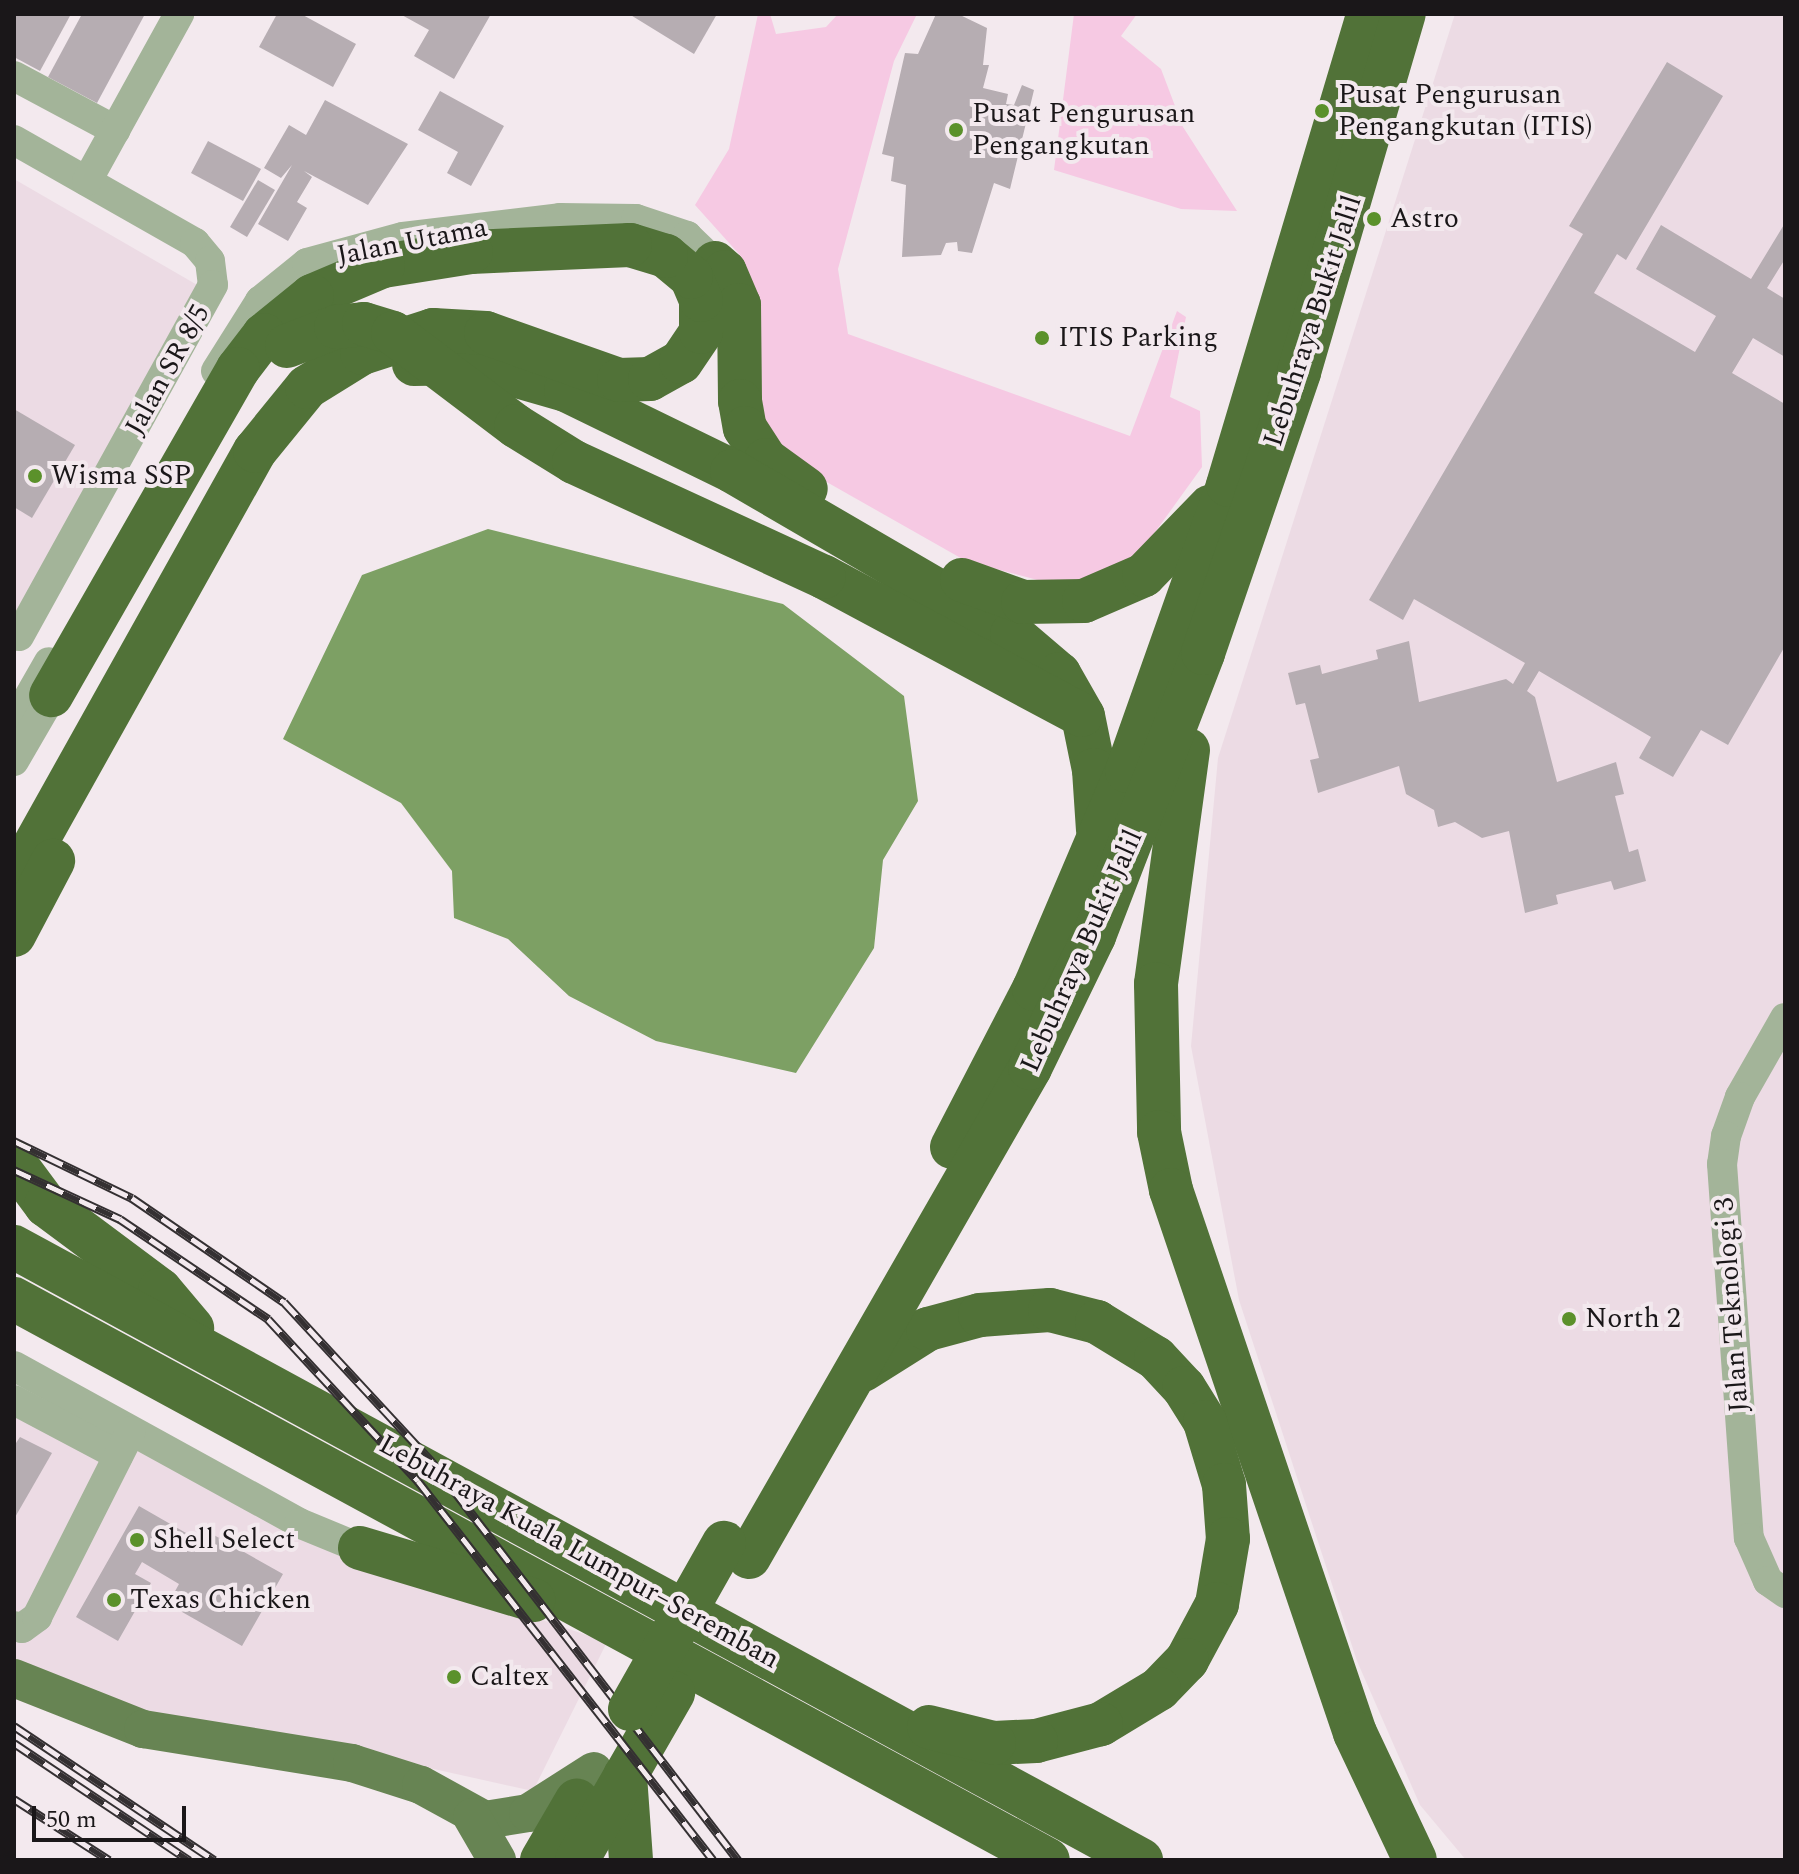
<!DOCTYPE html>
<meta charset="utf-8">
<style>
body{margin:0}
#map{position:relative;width:1799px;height:1874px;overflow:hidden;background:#f3e9ee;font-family:Spectral,serif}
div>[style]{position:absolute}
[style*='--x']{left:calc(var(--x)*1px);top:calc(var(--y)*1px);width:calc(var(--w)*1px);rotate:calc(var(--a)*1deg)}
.built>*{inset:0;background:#ecdbe4}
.green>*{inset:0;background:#f6c9e3}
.water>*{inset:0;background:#7da064}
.building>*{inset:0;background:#b6adb2}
.minor>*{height:30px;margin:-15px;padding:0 15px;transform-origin:15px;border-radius:15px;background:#a3b499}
.major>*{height:38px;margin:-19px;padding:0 19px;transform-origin:19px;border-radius:19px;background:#678453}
.highway>*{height:44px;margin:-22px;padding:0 22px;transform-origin:22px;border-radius:22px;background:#517238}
.rail>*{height:9px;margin-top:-4.5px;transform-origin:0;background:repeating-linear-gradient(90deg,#f3e9ee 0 18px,#343032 0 36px);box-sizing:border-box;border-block:2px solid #343032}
.highway-bridge>*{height:44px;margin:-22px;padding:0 22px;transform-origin:22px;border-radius:22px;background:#517238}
.dots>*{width:22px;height:22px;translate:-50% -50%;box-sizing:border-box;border:4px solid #f3e9ee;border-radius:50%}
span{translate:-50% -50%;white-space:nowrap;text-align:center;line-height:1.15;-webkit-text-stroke:8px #f3e9ee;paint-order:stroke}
.poi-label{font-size:28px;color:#1a1719}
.left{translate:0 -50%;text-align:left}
.street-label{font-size:28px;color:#1a1719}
.frame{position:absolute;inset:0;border:16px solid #1a1719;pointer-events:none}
.scale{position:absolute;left:32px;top:1806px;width:154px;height:36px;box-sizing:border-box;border:4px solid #1a1719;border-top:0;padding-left:10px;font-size:24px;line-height:28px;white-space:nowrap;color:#1a1719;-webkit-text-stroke:6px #f3e9ee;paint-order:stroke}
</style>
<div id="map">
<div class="built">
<i style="clip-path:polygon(1455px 14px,1785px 14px,1785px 1860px,1466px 1860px,1420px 1805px,1357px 1661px,1239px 1300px,1191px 1046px,1218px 758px)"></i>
<i style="clip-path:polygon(14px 179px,199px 286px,14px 619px)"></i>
<i style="clip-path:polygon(14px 1379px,302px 1538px,607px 1642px,533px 1791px,357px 1752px,130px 1712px,14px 1662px)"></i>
</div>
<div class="green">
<i style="clip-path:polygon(758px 14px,770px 14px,776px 34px,826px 27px,838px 14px,917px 14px,894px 61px,838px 269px,848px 334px,1130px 436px,1177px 311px,1186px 317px,1170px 397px,1200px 411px,1202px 467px,1135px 560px,1064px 587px,966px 561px,772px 451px,751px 401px,756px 310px,739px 254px,695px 205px,729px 149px)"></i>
<i style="clip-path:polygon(1074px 14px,1137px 14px,1121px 36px,1161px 69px,1183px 127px,1237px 211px,1181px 209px,1054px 170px)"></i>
</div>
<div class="water">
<i style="clip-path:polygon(488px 529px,783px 604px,904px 696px,918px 801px,883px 860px,874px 948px,796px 1073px,656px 1041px,569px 996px,508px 939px,454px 918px,452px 871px,401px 803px,283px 739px,362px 575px)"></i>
</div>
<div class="building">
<i style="clip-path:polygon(14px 14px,71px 14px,40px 71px,14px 57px)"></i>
<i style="clip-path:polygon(82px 14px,145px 14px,97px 103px,48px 77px)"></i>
<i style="clip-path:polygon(277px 14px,301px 14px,356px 44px,333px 87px,259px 47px)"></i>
<i style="clip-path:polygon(400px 14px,491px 14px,454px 79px,414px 56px,429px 30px)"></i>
<i style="clip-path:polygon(629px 14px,717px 14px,694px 54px)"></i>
<i style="clip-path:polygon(936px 14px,958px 14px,987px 28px,983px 65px,989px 65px,983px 88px,1008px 94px,1006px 104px,1014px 105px,1022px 85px,1034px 90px,1010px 189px,994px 183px,972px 253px,958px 251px,957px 242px,946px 243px,941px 255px,902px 257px,906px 185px,891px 181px,894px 157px,882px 154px,905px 53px,918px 54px)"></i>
<i style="clip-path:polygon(1667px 62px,1723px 96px,1626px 260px,1617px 254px,1594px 293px,1695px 352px,1716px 316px,1636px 269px,1661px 225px,1751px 279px,1785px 223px,1785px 259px,1767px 288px,1785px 299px,1785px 357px,1753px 338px,1732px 373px,1785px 404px,1785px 646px,1728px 745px,1701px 730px,1673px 777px,1639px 758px,1651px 737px,1539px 671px,1527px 691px,1535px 697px,1557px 782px,1616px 762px,1624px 794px,1615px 796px,1629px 852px,1638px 849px,1646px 881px,1614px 890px,1611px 881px,1556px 895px,1558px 904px,1525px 913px,1509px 831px,1482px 838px,1455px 822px,1438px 827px,1434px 810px,1406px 794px,1399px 766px,1318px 793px,1310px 760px,1319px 758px,1305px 703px,1296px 705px,1288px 673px,1320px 665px,1322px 674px,1378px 659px,1376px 650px,1409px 641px,1419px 702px,1506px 679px,1513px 684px,1525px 663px,1414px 599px,1403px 620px,1369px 600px,1583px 234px,1569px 226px)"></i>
<i style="clip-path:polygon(440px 91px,504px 126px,471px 186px,447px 173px,458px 152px,418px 130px)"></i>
<i style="clip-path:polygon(325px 100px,408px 144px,368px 205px,304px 171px,312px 177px,297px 202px,307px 208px,288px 241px,258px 224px,292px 165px,281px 178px,264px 168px,289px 125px,306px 135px)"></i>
<i style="clip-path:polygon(208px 141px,261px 169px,243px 201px,191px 173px)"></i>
<i style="clip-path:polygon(258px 180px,275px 190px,247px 237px,230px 227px)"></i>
<i style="clip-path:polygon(14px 409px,75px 445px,32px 518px,14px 507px)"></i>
<i style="clip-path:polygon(20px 1437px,52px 1453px,14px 1519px,14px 1446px)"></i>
<i style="clip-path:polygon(139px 1506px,200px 1541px,205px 1530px,283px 1574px,242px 1646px,168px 1604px,179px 1584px,142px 1562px,135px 1574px,151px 1583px,118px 1641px,76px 1617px)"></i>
</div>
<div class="minor">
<i style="--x:14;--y:76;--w:115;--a:28.1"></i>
<i style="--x:14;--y:140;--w:208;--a:29.6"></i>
<i style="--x:195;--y:243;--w:23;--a:50"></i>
<i style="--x:210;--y:261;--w:24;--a:83"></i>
<i style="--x:213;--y:285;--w:401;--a:118.9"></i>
<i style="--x:87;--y:181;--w:191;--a:-61.1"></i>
<i style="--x:216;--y:371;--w:83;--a:-57.8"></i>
<i style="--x:260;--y:301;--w:60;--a:-39"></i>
<i style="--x:307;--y:263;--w:99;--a:-15.2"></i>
<i style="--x:403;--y:237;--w:158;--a:-6.9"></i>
<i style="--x:560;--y:218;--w:76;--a:0.8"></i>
<i style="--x:636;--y:219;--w:54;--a:18.4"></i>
<i style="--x:687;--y:236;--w:39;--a:44"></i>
<i style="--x:14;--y:723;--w:70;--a:-60.2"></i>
<i style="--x:14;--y:761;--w:66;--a:-59.9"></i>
<i style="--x:1785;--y:1018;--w:91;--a:119.7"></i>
<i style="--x:1740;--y:1097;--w:41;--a:109.7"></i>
<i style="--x:1726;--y:1136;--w:28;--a:98"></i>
<i style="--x:1722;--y:1164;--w:375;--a:85.9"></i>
<i style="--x:1749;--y:1538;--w:47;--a:66.2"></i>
<i style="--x:1768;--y:1581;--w:21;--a:35"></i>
<i style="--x:14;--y:1366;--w:325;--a:28.8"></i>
<i style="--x:299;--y:1523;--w:66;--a:22.3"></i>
<i style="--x:14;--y:1400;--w:118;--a:27.9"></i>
<i style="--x:14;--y:1626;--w:8;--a:14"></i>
<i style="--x:22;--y:1628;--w:19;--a:-36"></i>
<i style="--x:37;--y:1617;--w:208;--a:-63.2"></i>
</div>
<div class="major">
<i style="--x:14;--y:1678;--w:139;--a:21.6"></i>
<i style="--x:143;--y:1729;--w:212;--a:9.2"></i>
<i style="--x:352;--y:1763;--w:72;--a:17.7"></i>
<i style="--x:421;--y:1785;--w:73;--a:28.7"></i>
<i style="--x:485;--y:1820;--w:44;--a:-9.2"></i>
<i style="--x:528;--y:1813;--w:78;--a:-32.5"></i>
<i style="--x:472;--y:1817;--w:50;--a:59.8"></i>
</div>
<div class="highway">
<i style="--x:715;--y:263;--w:13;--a:42"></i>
<i style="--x:725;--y:272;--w:36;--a:67"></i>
<i style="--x:739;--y:305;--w:96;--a:89.4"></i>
<i style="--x:740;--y:401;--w:27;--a:80"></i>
<i style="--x:745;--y:428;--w:38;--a:57"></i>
<i style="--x:766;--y:460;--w:49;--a:35.9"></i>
<i style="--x:414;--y:364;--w:58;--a:-1"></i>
<i style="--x:472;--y:363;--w:98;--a:16"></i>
<i style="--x:566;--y:390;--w:185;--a:26"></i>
<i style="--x:732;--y:471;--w:324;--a:30.2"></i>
<i style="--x:1012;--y:634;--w:62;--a:40.4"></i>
<i style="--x:1059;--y:674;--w:48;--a:60.3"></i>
<i style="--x:1083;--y:716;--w:55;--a:78.5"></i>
<i style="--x:1094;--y:770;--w:60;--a:86.2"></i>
<i style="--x:824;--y:577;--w:292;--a:28.2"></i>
<i style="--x:962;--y:580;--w:65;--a:19.8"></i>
<i style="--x:1023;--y:602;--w:61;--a:-0.9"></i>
<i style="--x:1084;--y:601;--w:65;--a:-23.4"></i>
<i style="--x:1144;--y:575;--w:95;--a:-45.9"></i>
<i style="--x:1188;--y:750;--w:236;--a:97.8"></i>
<i style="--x:1156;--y:984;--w:148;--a:88.8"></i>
<i style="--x:1159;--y:1132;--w:59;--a:78.3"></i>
<i style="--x:1171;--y:1190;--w:573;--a:71.28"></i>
<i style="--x:1355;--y:1733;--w:140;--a:64.7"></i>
<i style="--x:14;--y:882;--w:494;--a:-60.8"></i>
<i style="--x:255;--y:451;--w:82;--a:-50.9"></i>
<i style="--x:307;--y:387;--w:65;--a:-31.7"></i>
<i style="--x:362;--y:353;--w:75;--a:-17.9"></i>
<i style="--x:433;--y:330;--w:53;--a:3.2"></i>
<i style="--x:486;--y:333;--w:141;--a:19.5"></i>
<i style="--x:619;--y:380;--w:31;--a:-2"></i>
<i style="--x:650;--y:379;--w:35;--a:-29"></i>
<i style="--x:681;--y:362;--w:36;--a:-56"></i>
<i style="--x:701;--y:332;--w:32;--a:-90"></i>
<i style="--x:701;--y:300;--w:25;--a:-113"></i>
<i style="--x:691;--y:277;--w:33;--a:-140"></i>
<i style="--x:666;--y:256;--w:38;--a:-163"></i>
<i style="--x:630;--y:245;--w:159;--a:177.5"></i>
<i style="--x:471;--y:252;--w:89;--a:171"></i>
<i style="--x:383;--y:266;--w:77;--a:157.1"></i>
<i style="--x:312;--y:296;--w:62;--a:140.9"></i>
<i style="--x:264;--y:335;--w:43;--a:127.4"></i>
<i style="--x:238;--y:369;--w:376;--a:119.8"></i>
<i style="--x:14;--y:935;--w:84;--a:-62.2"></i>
<i style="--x:952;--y:1147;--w:178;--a:-62.6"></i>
<i style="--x:1034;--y:989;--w:237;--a:-66.9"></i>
<i style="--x:1127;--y:771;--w:303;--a:-70.5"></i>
<i style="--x:1228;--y:485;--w:491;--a:-73.4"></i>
<i style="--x:14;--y:1162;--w:54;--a:53.3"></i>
<i style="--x:46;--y:1205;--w:142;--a:36.7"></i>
<i style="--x:160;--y:1290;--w:50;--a:49.9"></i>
<i style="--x:14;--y:1247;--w:1283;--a:28.54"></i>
<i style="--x:14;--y:1299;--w:1176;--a:28.48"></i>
<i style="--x:863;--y:1370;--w:77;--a:-32.2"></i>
<i style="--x:928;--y:1329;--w:54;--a:-15.1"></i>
<i style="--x:980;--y:1315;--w:70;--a:-4.1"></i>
<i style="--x:1050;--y:1310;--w:49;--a:14.3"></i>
<i style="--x:1097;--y:1322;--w:69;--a:31.4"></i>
<i style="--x:1156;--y:1358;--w:41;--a:47"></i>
<i style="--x:1184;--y:1388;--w:40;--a:58"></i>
<i style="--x:1205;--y:1422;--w:66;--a:73.2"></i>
<i style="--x:1224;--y:1485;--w:54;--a:85.8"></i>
<i style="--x:1228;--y:1539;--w:66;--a:99.6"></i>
<i style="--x:1217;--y:1604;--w:64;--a:118.2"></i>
<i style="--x:1187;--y:1660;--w:40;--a:134"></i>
<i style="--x:1159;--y:1689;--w:68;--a:148.9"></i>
<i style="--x:1101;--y:1724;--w:67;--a:165.3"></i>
<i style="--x:1036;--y:1741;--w:42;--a:177.3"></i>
<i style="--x:994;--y:1743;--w:67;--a:-166.2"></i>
<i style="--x:360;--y:1548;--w:181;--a:16.7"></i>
<i style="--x:749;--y:1557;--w:564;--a:-60.12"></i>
<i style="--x:1030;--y:1068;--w:147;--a:-64.1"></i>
<i style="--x:1094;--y:936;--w:303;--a:-68.9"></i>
<i style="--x:1203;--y:653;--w:297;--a:-71.1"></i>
<i style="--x:1299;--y:372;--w:373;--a:-73.7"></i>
<i style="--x:625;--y:1776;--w:84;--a:85.9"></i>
<i style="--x:542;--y:1860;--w:69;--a:-59.7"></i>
<i style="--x:577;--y:1860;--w:193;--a:-60.1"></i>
</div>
<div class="rail">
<i style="--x:14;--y:1141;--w:131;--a:25.8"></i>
<i style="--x:132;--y:1198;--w:184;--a:34.4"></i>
<i style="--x:284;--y:1302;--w:218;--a:47.2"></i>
<i style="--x:432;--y:1462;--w:502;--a:52.45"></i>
<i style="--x:14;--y:1170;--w:117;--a:24.8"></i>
<i style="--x:120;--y:1219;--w:179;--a:34"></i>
<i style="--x:268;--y:1319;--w:221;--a:47.2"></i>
<i style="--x:418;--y:1481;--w:480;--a:52.1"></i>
<i style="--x:14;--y:1726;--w:241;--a:33.8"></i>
<i style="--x:14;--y:1743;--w:211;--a:33.8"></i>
<i style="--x:14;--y:1799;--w:113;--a:32.7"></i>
</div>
<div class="highway-bridge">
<i style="--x:287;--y:346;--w:53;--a:-21.2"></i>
<i style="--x:336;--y:327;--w:28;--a:-6"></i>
<i style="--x:364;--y:324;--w:30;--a:17"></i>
<i style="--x:393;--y:333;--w:154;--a:37.1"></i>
<i style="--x:516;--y:426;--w:68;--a:31.8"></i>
<i style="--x:574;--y:462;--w:275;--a:24.7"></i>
<i style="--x:630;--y:1709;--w:191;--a:-60.5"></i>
</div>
<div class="dots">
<i style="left:1322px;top:111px;background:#5b912b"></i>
<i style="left:956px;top:130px;background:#5b912b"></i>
<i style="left:1374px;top:219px;background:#5b912b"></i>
<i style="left:1042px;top:338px;background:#5b912b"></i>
<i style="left:35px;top:476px;background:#5b912b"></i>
<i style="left:1569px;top:1319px;background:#5b912b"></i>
<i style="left:137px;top:1540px;background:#5b912b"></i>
<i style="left:114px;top:1600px;background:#5b912b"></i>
<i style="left:454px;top:1677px;background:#5b912b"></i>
</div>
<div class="poi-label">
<span class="left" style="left:1338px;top:111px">Pusat Pengurusan<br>Pengangkutan (ITIS)</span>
<span class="left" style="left:972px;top:130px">Pusat Pengurusan<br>Pengangkutan</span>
<span class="left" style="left:1390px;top:219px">Astro</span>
<span class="left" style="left:1058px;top:338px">ITIS Parking</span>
<span class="left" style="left:51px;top:476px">Wisma SSP</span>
<span class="left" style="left:1585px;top:1319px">North 2</span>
<span class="left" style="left:153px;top:1540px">Shell Select</span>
<span class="left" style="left:130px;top:1600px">Texas Chicken</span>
<span class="left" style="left:470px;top:1677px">Caltex</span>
</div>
<div class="street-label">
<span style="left:412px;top:242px;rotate:-11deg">Jalan Utama</span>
<span style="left:1313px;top:321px;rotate:-72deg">Lebuhraya Bukit Jalil</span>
<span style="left:168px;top:370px;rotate:-61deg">Jalan SR 8/5</span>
<span style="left:1082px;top:951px;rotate:-66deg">Lebuhraya Bukit Jalil</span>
<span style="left:1732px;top:1305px;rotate:-94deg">Jalan Teknologi 3</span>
<span style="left:579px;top:1552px;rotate:29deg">Lebuhraya Kuala Lumpur–Seremban</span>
</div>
<div class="frame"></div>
<div class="scale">50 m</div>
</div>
